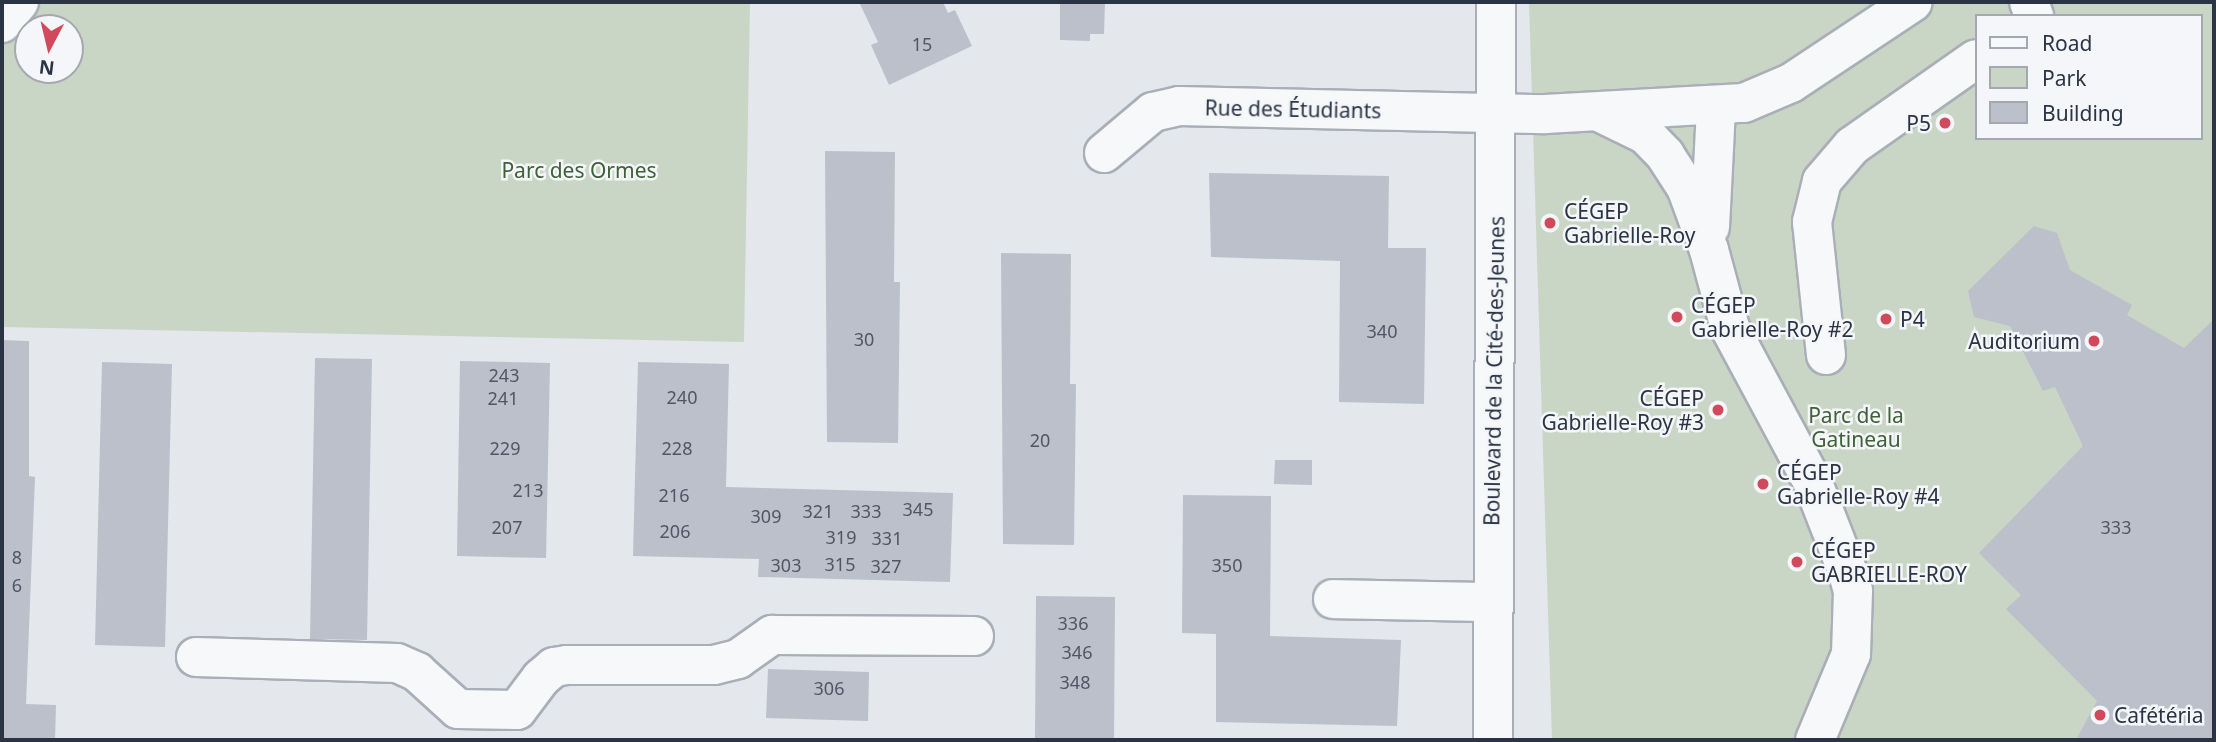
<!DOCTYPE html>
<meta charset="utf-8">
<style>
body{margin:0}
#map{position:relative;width:2216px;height:742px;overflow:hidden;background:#e4e7ec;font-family:"Noto Sans",sans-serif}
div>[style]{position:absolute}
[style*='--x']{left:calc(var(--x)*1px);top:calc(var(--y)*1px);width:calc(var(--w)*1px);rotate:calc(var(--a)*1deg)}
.green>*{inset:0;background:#c9d6c5}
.building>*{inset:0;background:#bbc0ca}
.roads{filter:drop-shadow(2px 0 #a9aeb7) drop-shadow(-2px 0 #a9aeb7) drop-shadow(0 2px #a9aeb7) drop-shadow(0 -2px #a9aeb7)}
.minor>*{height:38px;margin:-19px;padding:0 19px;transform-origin:19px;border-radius:19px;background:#f7f8fa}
.dots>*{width:19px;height:19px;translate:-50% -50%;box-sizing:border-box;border:4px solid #f4f6f9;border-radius:50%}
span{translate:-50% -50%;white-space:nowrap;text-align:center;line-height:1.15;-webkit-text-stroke:5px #f4f6f9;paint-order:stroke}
.number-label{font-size:18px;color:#4f5766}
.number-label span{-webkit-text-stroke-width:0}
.street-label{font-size:21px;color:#2b3445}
.poi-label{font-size:21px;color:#2b3445}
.right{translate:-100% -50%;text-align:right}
.left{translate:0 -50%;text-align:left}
.park-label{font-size:21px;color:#3f6138}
.frame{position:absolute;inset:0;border:4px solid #2b3445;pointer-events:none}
.legend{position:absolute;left:1975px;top:14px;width:228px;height:126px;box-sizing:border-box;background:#f4f6f9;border:2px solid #a4a8b1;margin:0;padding:9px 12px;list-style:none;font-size:21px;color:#2b3445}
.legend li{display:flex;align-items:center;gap:14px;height:35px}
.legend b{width:35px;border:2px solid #a4a8b1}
.north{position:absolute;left:14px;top:14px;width:70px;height:70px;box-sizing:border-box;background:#f4f6f9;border:2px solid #a4a8b1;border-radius:50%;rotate:187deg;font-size:19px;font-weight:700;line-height:28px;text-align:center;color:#2b3445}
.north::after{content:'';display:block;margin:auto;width:24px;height:32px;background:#d1495b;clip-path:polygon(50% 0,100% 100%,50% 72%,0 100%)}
</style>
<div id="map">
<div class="green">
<i style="clip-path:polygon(evenodd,19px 2px,750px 2px,744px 342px,2px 327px,2px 23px,19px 2px,28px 28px,70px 28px,70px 70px,28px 70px,28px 28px)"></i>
<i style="clip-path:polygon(evenodd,1529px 2px,2214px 2px,2214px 740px,1552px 740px,1529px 2px,1976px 16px,2200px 16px,2200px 138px,1976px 138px,1976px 16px)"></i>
</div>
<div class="building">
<i style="clip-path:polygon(859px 2px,943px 2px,948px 13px,955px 10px,972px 46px,889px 85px,871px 45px,878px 42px)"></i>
<i style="clip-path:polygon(1060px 2px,1105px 2px,1104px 34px,1090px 34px,1090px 41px,1060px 40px)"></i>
<i style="clip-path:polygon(825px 151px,895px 152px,894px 282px,900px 282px,898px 443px,827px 442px)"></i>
<i style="clip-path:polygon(1209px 173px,1389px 176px,1388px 248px,1426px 248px,1424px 404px,1339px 402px,1340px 261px,1211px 257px)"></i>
<i style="clip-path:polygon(2034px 226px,2057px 233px,2070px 270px,2132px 305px,2127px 315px,2184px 348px,2214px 319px,2214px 740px,2076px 740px,2097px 701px,2006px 609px,2021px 595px,1979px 553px,2083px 446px,2055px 387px,2043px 391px,2010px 326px,1974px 317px,1968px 291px)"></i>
<i style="clip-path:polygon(1001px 253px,1071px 254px,1070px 384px,1076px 384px,1074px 545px,1003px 544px)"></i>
<i style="clip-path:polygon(2px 340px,29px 341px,29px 476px,35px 477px,26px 704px,56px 705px,55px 740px,2px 740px)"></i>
<i style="clip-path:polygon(315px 358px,372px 359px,367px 640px,310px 639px)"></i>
<i style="clip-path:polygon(460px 361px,550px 363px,546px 558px,457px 556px)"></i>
<i style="clip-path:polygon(102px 362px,172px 364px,165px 647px,95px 645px)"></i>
<i style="clip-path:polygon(638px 362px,729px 364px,726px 487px,953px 493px,950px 582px,758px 577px,759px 559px,633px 556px)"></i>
<i style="clip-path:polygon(1275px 460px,1312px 460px,1312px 485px,1274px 484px)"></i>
<i style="clip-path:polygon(1183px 495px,1271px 496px,1270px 636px,1401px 640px,1397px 726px,1216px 722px,1216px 634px,1182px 633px)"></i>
<i style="clip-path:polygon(1036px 596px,1115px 597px,1114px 740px,1035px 740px)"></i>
<i style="clip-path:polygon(768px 669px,869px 672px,868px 721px,766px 718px)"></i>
</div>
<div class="roads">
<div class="minor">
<i style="--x:2029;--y:2;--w:15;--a:70"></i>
<i style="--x:2;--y:23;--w:27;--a:-51"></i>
<i style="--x:1603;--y:114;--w:48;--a:26"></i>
<i style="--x:1646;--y:135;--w:28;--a:46"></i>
<i style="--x:1665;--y:155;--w:38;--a:57"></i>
<i style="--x:1686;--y:187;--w:67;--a:69.9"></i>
<i style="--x:1709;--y:250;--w:81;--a:74.9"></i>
<i style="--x:1730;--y:328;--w:176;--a:61.8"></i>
<i style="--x:1813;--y:483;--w:93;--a:68.7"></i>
<i style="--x:1847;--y:570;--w:22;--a:74"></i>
<i style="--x:1853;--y:591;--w:63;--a:91.8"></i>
<i style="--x:1851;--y:654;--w:93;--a:112.7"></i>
<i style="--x:1104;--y:153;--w:64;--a:-39.9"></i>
<i style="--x:1153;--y:112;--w:27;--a:-13"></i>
<i style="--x:1179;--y:106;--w:366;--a:1.3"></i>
<i style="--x:1545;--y:114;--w:199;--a:-3.2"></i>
<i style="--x:1744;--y:103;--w:51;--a:-23.1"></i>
<i style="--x:1791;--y:83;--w:146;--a:-33.6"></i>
<i style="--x:1710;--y:227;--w:120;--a:-87.1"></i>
<i style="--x:1826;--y:355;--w:134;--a:-96"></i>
<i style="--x:1812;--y:222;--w:42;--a:-76.3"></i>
<i style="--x:1822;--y:181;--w:46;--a:-49.4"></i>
<i style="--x:1852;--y:146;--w:151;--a:-35.1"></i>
<i style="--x:1333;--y:599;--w:159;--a:1.1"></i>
<i style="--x:196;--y:657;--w:201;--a:1.7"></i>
<i style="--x:397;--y:663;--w:22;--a:24"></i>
<i style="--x:417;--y:672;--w:55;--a:42.1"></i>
<i style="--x:458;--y:709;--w:59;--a:1"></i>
<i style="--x:517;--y:710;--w:40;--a:-53"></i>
<i style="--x:541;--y:678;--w:17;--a:-40"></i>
<i style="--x:554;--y:667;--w:13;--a:-9"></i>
<i style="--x:567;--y:665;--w:147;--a:0"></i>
<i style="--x:714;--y:665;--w:25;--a:-14"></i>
<i style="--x:738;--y:659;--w:42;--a:-35.2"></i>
<i style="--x:772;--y:635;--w:202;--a:0.3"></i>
<i style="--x:1493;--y:740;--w:738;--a:-89.77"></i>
</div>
</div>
<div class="dots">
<i style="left:1945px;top:123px;background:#d1495b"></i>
<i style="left:1550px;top:223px;background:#d1495b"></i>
<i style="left:1677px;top:317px;background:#d1495b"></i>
<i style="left:1886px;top:319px;background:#d1495b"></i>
<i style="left:2094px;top:341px;background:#d1495b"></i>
<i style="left:1718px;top:410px;background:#d1495b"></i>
<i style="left:1763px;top:484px;background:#d1495b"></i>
<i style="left:1797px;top:562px;background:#d1495b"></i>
<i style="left:2100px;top:715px;background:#d1495b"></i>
</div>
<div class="number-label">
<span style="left:922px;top:44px">15</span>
<span style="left:1382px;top:331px">340</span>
<span style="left:864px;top:339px">30</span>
<span style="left:504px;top:375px">243</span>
<span style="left:682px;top:397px">240</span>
<span style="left:503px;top:398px">241</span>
<span style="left:1040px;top:440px">20</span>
<span style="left:505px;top:448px">229</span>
<span style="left:677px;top:448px">228</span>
<span style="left:528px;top:490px">213</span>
<span style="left:674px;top:495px">216</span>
<span style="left:918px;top:509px">345</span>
<span style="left:818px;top:511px">321</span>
<span style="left:866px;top:511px">333</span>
<span style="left:766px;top:516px">309</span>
<span style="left:507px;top:527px">207</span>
<span style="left:2116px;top:527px">333</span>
<span style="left:675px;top:531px">206</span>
<span style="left:841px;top:537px">319</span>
<span style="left:887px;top:538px">331</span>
<span style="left:17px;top:557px">8</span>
<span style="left:840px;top:564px">315</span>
<span style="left:786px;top:565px">303</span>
<span style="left:1227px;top:565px">350</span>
<span style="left:886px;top:566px">327</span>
<span style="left:17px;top:585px">6</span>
<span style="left:1073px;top:623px">336</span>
<span style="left:1077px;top:652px">346</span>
<span style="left:1075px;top:682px">348</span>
<span style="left:829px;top:688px">306</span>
</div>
<div class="street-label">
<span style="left:1293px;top:109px;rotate:1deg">Rue des Étudiants</span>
<span style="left:1494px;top:371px;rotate:-89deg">Boulevard de la Cité-des-Jeunes</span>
</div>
<div class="poi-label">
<span class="right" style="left:1931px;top:123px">P5</span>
<span class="left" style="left:1564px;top:223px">CÉGEP<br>Gabrielle-Roy</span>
<span class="left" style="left:1691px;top:317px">CÉGEP<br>Gabrielle-Roy #2</span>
<span class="left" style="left:1900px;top:319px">P4</span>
<span class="right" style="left:2080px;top:341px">Auditorium</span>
<span class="right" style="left:1704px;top:410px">CÉGEP<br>Gabrielle-Roy #3</span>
<span class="left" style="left:1777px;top:484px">CÉGEP<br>Gabrielle-Roy #4</span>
<span class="left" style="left:1811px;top:562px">CÉGEP<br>GABRIELLE-ROY</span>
<span class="left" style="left:2114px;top:715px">Cafétéria</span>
</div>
<div class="park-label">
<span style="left:579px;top:170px">Parc des Ormes</span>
<span style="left:1856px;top:427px">Parc de la<br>Gatineau</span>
</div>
<div class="frame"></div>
<ul class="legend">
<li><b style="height:9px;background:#f7f8fa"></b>Road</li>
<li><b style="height:19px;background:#c9d6c5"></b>Park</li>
<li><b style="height:19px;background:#bbc0ca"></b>Building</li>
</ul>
<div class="north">N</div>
</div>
